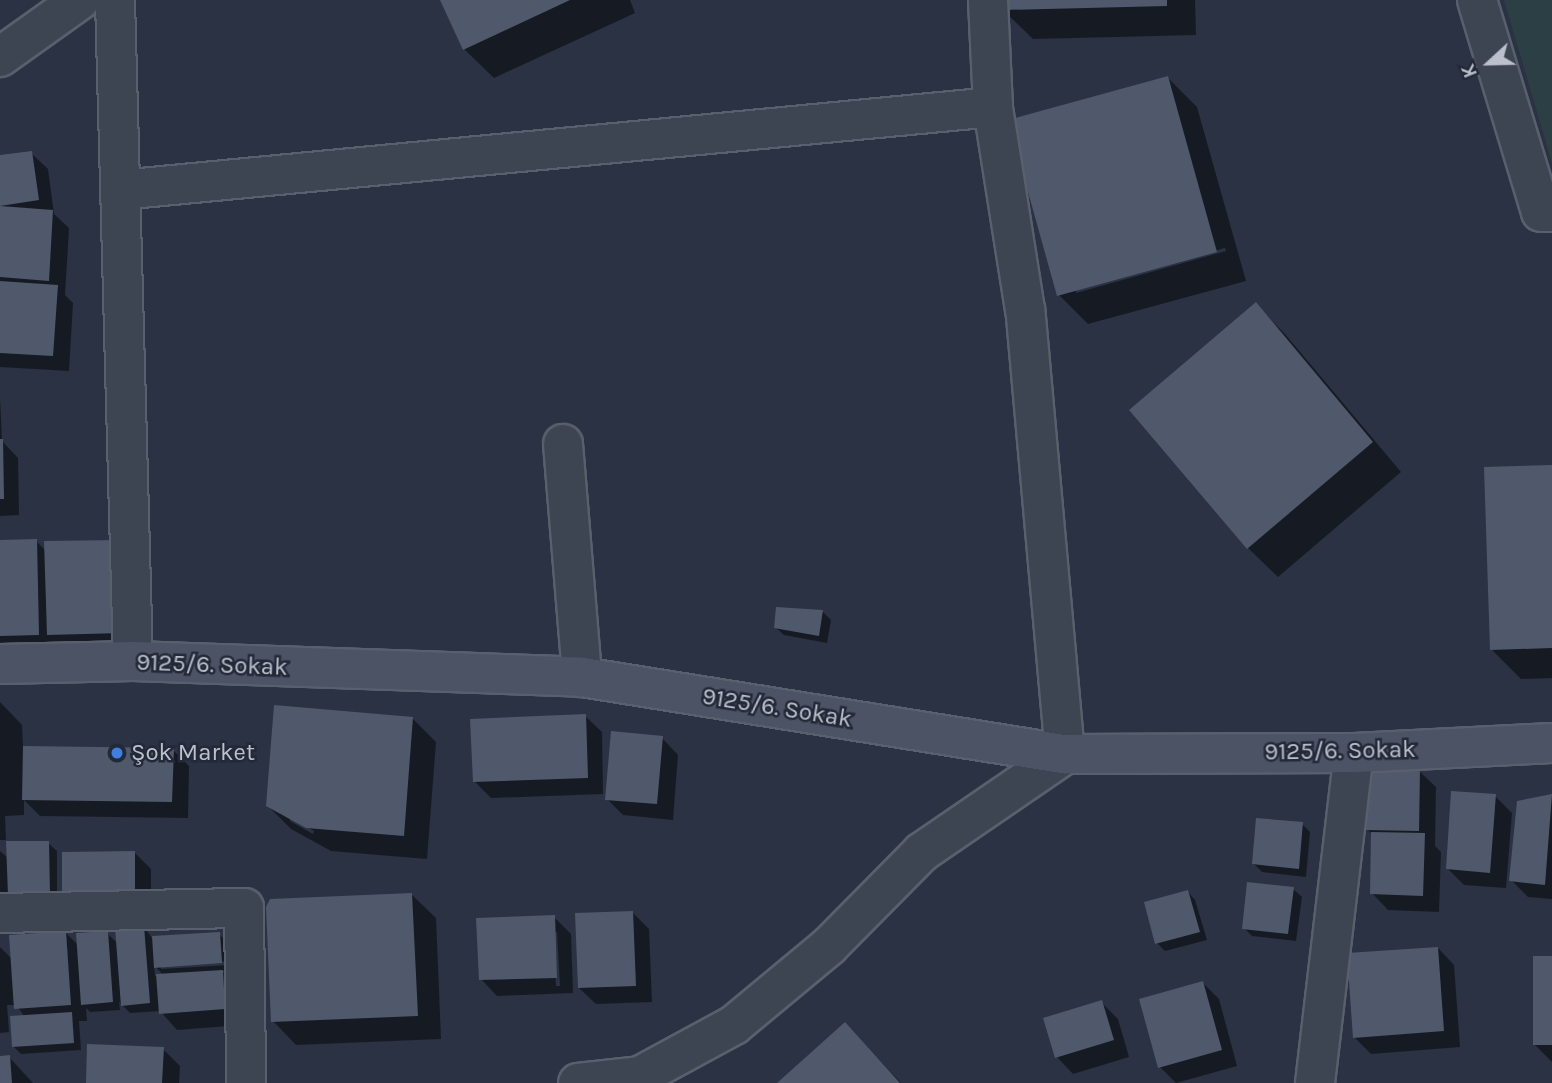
<!DOCTYPE html>
<meta charset="utf-8">
<style>
body{margin:0}
#map{position:relative;width:1552px;height:1083px;overflow:hidden;background:#2a3243;font-family:Karla,sans-serif}
div>[style]{position:absolute}
[style*='--x']{left:calc(var(--x)*1px);top:calc(var(--y)*1px);width:calc(var(--w)*1px);rotate:calc(var(--a)*1deg)}
.green>*{inset:0;background:#2c3f44}
.shadow>*{inset:0;background:#0007}
.building>*{inset:0;background:#50596b}
.roads{filter:drop-shadow(2px 0 #59606d) drop-shadow(-2px 0 #59606d) drop-shadow(0 2px #59606d) drop-shadow(0 -2px #59606d)}
.minor>*{height:38px;margin:-19px;padding:0 19px;transform-origin:19px;border-radius:19px;background:#3e4552}
.secondary>*{height:38px;margin:-19px;padding:0 19px;transform-origin:19px;border-radius:19px;background:#4c5365}
.dots>*{width:19px;height:19px;translate:-50% -50%;box-sizing:border-box;border:4px solid #222938;border-radius:50%}
span{translate:-50% -50%;white-space:nowrap;text-align:center;line-height:1.15;-webkit-text-stroke:5px #222938;paint-order:stroke}
.street-label{font-size:24px;color:#bbc0cc}
.poi-label{font-size:24px;color:#bbc0cc}
.left{translate:0 -50%;text-align:left}
.north{position:absolute;left:1454px;top:28px;width:70px;height:70px;-webkit-text-stroke:5px #222938;paint-order:stroke;rotate:248deg;font-size:19px;font-weight:700;line-height:28px;text-align:center;color:#bbc0cc}
.north::after{content:'';display:block;margin:auto;width:24px;height:32px;background:#bbc0cc;clip-path:polygon(50% 0,100% 100%,50% 72%,0 100%)}
</style>
<div id="map">
<div class="green">
<i style="clip-path:polygon(1504px 0,1552px 0,1552px 163px)"></i>
</div>
<div class="shadow">
<i style="clip-path:polygon(442px 0,630px 0,635px 13px,494px 78px,464px 49px)"></i>
<i style="clip-path:polygon(1003px 0,1195px 0,1196px 35px,1033px 39px,1003px 10px)"></i>
<i style="clip-path:polygon(evenodd,1168px 78px,1197px 107px,1246px 281px,1088px 324px,1059px 295px,1168px 78px,1225px 248px,1226px 251px,1076px 293px,1076px 289px,1225px 248px)"></i>
<i style="clip-path:polygon(31px 153px,48px 169px,54px 214px,69px 228px,65px 295px,73px 303px,69px 371px,0 367px,0 157px)"></i>
<i style="clip-path:polygon(1256px 305px,1285px 334px,1401px 472px,1278px 577px,1248px 548px,1131px 410px)"></i>
<i style="clip-path:polygon(0 397px,2px 441px,18px 458px,19px 515px,0 516px)"></i>
<i style="clip-path:polygon(1552px 467px,1552px 678px,1521px 679px,1491px 649px)"></i>
<i style="clip-path:polygon(36px 541px,46px 551px,138px 649px,65px 651px,55px 641px,55px 651px,0 652px,0 542px)"></i>
<i style="clip-path:polygon(777px 609px,823px 612px,831px 620px,827px 643px,784px 635px,775px 627px)"></i>
<i style="clip-path:polygon(0 702px,22px 725px,23px 747px,173px 750px,189px 766px,188px 818px,40px 816px,24px 800px,24px 815px,5px 816px,6px 840px,0 840px)"></i>
<i style="clip-path:polygon(585px 716px,602px 732px,603px 794px,491px 798px,474px 781px)"></i>
<i style="clip-path:polygon(evenodd,412px 718px,436px 742px,427px 859px,331px 851px,291px 829px,267px 805px,412px 718px,290px 817px,314px 831px,313px 834px,290px 821px,290px 817px)"></i>
<i style="clip-path:polygon(662px 738px,678px 755px,673px 820px,623px 815px,607px 799px)"></i>
<i style="clip-path:polygon(1419px 771px,1436px 787px,1435px 846px,1441px 852px,1439px 912px,1388px 910px,1372px 893px,1373px 835px,1367px 829px)"></i>
<i style="clip-path:polygon(1495px 796px,1512px 813px,1506px 888px,1464px 885px,1448px 869px)"></i>
<i style="clip-path:polygon(1552px 796px,1552px 899px,1528px 897px,1511px 880px,1519px 802px)"></i>
<i style="clip-path:polygon(1302px 824px,1310px 832px,1306px 877px,1262px 872px,1254px 864px)"></i>
<i style="clip-path:polygon(48px 843px,57px 851px,57px 904px,0 916px,0 851px,9px 859px)"></i>
<i style="clip-path:polygon(134px 852px,151px 869px,151px 913px,80px 914px)"></i>
<i style="clip-path:polygon(1293px 889px,1302px 897px,1296px 941px,1252px 936px,1244px 928px)"></i>
<i style="clip-path:polygon(1187px 891px,1195px 900px,1207px 940px,1165px 951px,1157px 943px)"></i>
<i style="clip-path:polygon(412px 895px,436px 918px,441px 1039px,296px 1045px,273px 1021px)"></i>
<i style="clip-path:polygon(633px 913px,649px 929px,652px 1002px,596px 1004px,579px 988px)"></i>
<i style="clip-path:polygon(evenodd,554px 917px,571px 934px,573px 993px,497px 996px,481px 979px,554px 917px,554px 932px,557px 932px,560px 986px,556px 986px,554px 932px)"></i>
<i style="clip-path:polygon(evenodd,144px 927px,152px 938px,219px 934px,227px 942px,228px 961px,161px 966px,161px 969px,229px 965px,229px 971px,222px 971px,238px 988px,241px 1025px,177px 1030px,160px 1011px,130px 1013px,119px 1002px,120px 1010px,90px 1012px,86px 1008px,87px 1021px,79px 1021px,81px 1050px,21px 1054px,13px 1046px,25px 1017px,16px 1005px,7px 1005px,9px 1032px,0 1033px,0 947px,13px 960px,66px 933px,78px 945px,107px 933px,118px 944px,144px 927px,154px 965px,164px 976px,155px 976px,154px 965px)"></i>
<i style="clip-path:polygon(1438px 948px,1454px 965px,1460px 1047px,1371px 1054px,1354px 1037px)"></i>
<i style="clip-path:polygon(1552px 958px,1552px 1062px,1534px 1044px)"></i>
<i style="clip-path:polygon(1203px 983px,1219px 999px,1237px 1066px,1176px 1083px,1160px 1067px)"></i>
<i style="clip-path:polygon(1101px 1002px,1118px 1019px,1129px 1057px,1073px 1074px,1057px 1057px)"></i>
<i style="clip-path:polygon(845px 1024px,901px 1083px,779px 1083px)"></i>
<i style="clip-path:polygon(163px 1049px,180px 1066px,179px 1083px,88px 1083px)"></i>
<i style="clip-path:polygon(0 1057px,9px 1057px,33px 1083px,0 1083px)"></i>
</div>
<div class="building">
<i style="clip-path:polygon(440px 0,570px 0,463px 50px)"></i>
<i style="clip-path:polygon(1001px 0,1167px 0,1167px 6px,1001px 10px)"></i>
<i style="clip-path:polygon(1168px 76px,1217px 252px,1057px 296px,1008px 120px)"></i>
<i style="clip-path:polygon(32px 151px,39px 200px,0 206px,0 155px)"></i>
<i style="clip-path:polygon(0 206px,53px 210px,49px 281px,0 277px)"></i>
<i style="clip-path:polygon(0 281px,58px 285px,53px 356px,0 353px)"></i>
<i style="clip-path:polygon(1256px 302px,1373px 442px,1247px 549px,1129px 410px)"></i>
<i style="clip-path:polygon(0 439px,3px 439px,4px 499px,0 499px)"></i>
<i style="clip-path:polygon(1552px 465px,1552px 648px,1490px 650px,1484px 467px)"></i>
<i style="clip-path:polygon(37px 539px,39px 635px,0 636px,0 540px)"></i>
<i style="clip-path:polygon(120px 540px,122px 633px,47px 635px,44px 541px)"></i>
<i style="clip-path:polygon(776px 607px,823px 610px,819px 636px,774px 628px)"></i>
<i style="clip-path:polygon(274px 705px,413px 717px,404px 836px,306px 828px,266px 806px)"></i>
<i style="clip-path:polygon(586px 714px,588px 778px,473px 782px,470px 719px)"></i>
<i style="clip-path:polygon(611px 731px,663px 736px,657px 804px,605px 800px)"></i>
<i style="clip-path:polygon(23px 746px,174px 748px,172px 802px,22px 800px)"></i>
<i style="clip-path:polygon(1367px 767px,1420px 769px,1419px 831px,1365px 830px)"></i>
<i style="clip-path:polygon(1451px 791px,1496px 794px,1490px 873px,1446px 869px)"></i>
<i style="clip-path:polygon(1552px 794px,1545px 885px,1509px 881px,1517px 801px)"></i>
<i style="clip-path:polygon(1256px 818px,1303px 822px,1299px 869px,1252px 864px)"></i>
<i style="clip-path:polygon(1371px 832px,1425px 833px,1423px 896px,1370px 894px)"></i>
<i style="clip-path:polygon(6px 841px,49px 841px,50px 896px,8px 896px)"></i>
<i style="clip-path:polygon(135px 851px,135px 897px,62px 898px,62px 852px)"></i>
<i style="clip-path:polygon(1247px 882px,1294px 887px,1288px 934px,1242px 929px)"></i>
<i style="clip-path:polygon(1188px 890px,1200px 932px,1155px 944px,1144px 902px)"></i>
<i style="clip-path:polygon(412px 893px,418px 1016px,271px 1022px,266px 907px,270px 899px)"></i>
<i style="clip-path:polygon(633px 911px,636px 986px,578px 988px,575px 913px)"></i>
<i style="clip-path:polygon(555px 915px,557px 978px,479px 980px,476px 918px)"></i>
<i style="clip-path:polygon(144px 926px,150px 1003px,121px 1006px,115px 928px)"></i>
<i style="clip-path:polygon(66px 931px,71px 1005px,14px 1009px,9px 935px)"></i>
<i style="clip-path:polygon(108px 931px,113px 1002px,81px 1005px,76px 933px)"></i>
<i style="clip-path:polygon(220px 932px,222px 963px,154px 968px,152px 936px)"></i>
<i style="clip-path:polygon(1438px 947px,1444px 1031px,1353px 1038px,1347px 953px)"></i>
<i style="clip-path:polygon(1533px 956px,1552px 956px,1552px 1045px,1533px 1045px)"></i>
<i style="clip-path:polygon(223px 970px,225px 1009px,159px 1014px,156px 974px)"></i>
<i style="clip-path:polygon(1203px 981px,1222px 1050px,1158px 1068px,1139px 999px)"></i>
<i style="clip-path:polygon(1102px 1000px,1114px 1040px,1055px 1058px,1043px 1018px)"></i>
<i style="clip-path:polygon(72px 1012px,74px 1043px,12px 1047px,10px 1016px)"></i>
<i style="clip-path:polygon(845px 1022px,900px 1083px,777px 1083px)"></i>
<i style="clip-path:polygon(87px 1044px,164px 1047px,162px 1083px,86px 1083px)"></i>
<i style="clip-path:polygon(10px 1055px,12px 1083px,0 1083px,0 1056px)"></i>
</div>
<div class="roads">
<div class="minor">
<i style="--x:115;--y:0;--w:661;--a:88.44"></i>
<i style="--x:1477;--y:0;--w:221;--a:73.2"></i>
<i style="--x:1541;--y:212;--w:11;--a:0"></i>
<i style="--x:0;--y:57;--w:98;--a:-35.5"></i>
<i style="--x:120;--y:190;--w:877;--a:-5.43"></i>
<i style="--x:563;--y:444;--w:234;--a:85.3"></i>
<i style="--x:0;--y:913;--w:244;--a:-1.2"></i>
<i style="--x:244;--y:908;--w:175;--a:89.3"></i>
<i style="--x:578;--y:1083;--w:62;--a:-6.4"></i>
<i style="--x:640;--y:1076;--w:107;--a:-28.5"></i>
<i style="--x:734;--y:1025;--w:124;--a:-39.7"></i>
<i style="--x:829;--y:946;--w:132;--a:-45.3"></i>
<i style="--x:922;--y:852;--w:173;--a:-34.4"></i>
<i style="--x:1065;--y:754;--w:446;--a:-95.1"></i>
<i style="--x:1025;--y:310;--w:206;--a:-99"></i>
<i style="--x:993;--y:107;--w:107;--a:-92.7"></i>
<i style="--x:1315;--y:1083;--w:332;--a:-83.3"></i>
</div>
<div class="secondary">
<i style="--x:0;--y:664;--w:133;--a:-1.3"></i>
<i style="--x:133;--y:661;--w:449;--a:2"></i>
<i style="--x:582;--y:677;--w:489;--a:9.1"></i>
<i style="--x:1065;--y:754;--w:289;--a:-0.2"></i>
<i style="--x:1354;--y:753;--w:198;--a:-2.9"></i>
</div>
</div>
<div class="dots">
<i style="left:117px;top:753px;background:#3f7fe0"></i>
</div>
<div class="street-label">
<span style="left:212px;top:665px;rotate:2deg">9125/6. Sokak</span>
<span style="left:777px;top:708px;rotate:9deg">9125/6. Sokak</span>
<span style="left:1340px;top:751px;rotate:-1deg">9125/6. Sokak</span>
</div>
<div class="poi-label">
<span class="left" style="left:131px;top:753px">Şok Market</span>
</div>
<div class="north">K</div>
</div>
